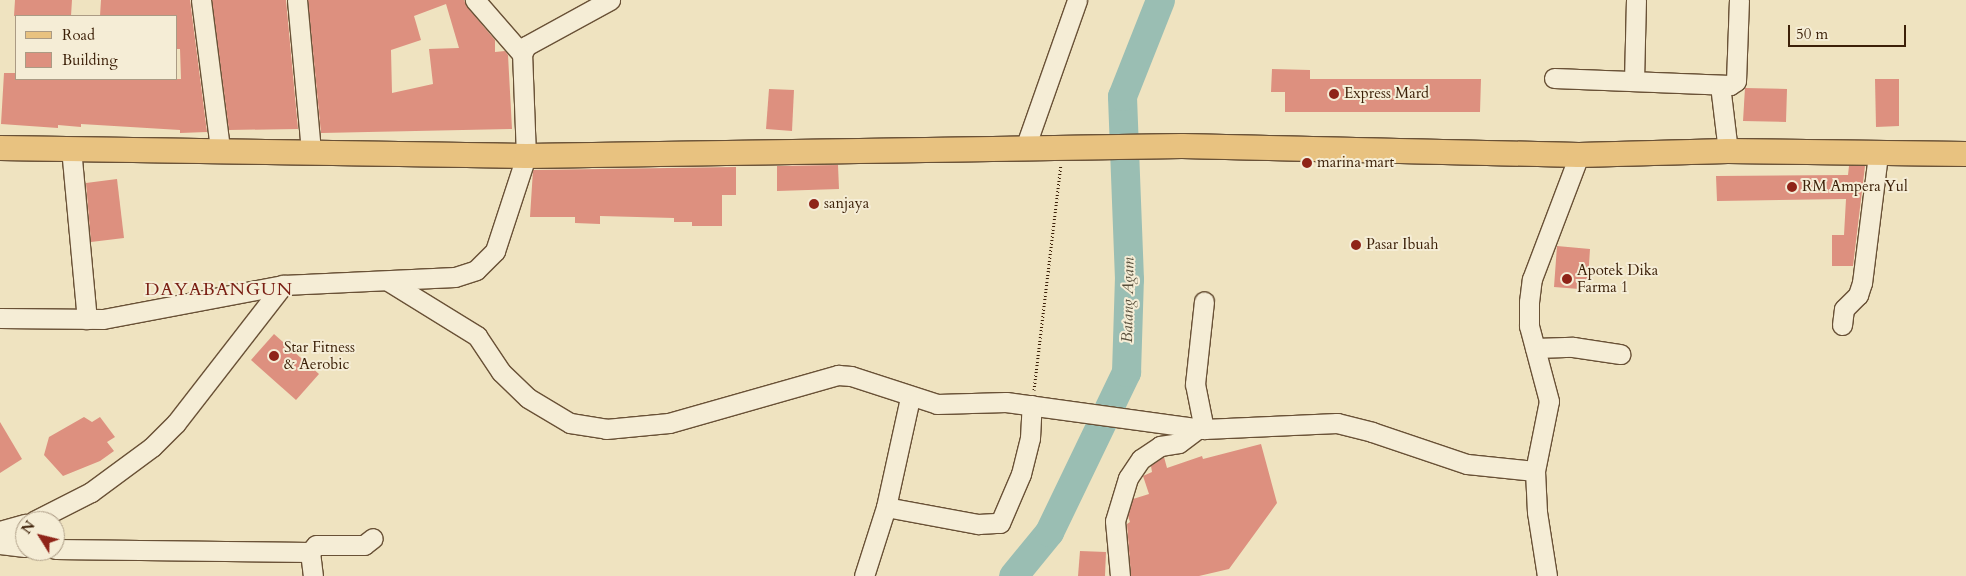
<!DOCTYPE html>
<style>
body{margin:0}
#map{position:relative;width:1966px;height:576px;overflow:hidden;background:#efe3c0;font-family:Cardo,serif}
div>[style]{position:absolute}
[style*='--x']{left:calc(var(--x)*1px);top:calc(var(--y)*1px);width:calc(var(--w)*1px);rotate:calc(var(--a)*1deg)}
.river>*{height:29px;margin:-14.5px;padding:0 14.5px;transform-origin:14.5px;border-radius:14.5px;background:#9abeb3}
.building>*{inset:0;background:#dd907f}
.path>*{height:3px;margin-top:-1.5px;transform-origin:0;background:repeating-linear-gradient(90deg,#3c2008 0 1px,transparent 0 3.5px)}
.roads{filter:drop-shadow(1px 0 #695136) drop-shadow(-1px 0 #695136) drop-shadow(0 1px #695136) drop-shadow(0 -1px #695136)}
.minor>*{height:19px;margin:-9.5px;padding:0 9.5px;transform-origin:9.5px;border-radius:9.5px;background:#f5edd6}
.major>*{height:24px;margin:-12px;padding:0 12px;transform-origin:12px;border-radius:12px;background:#e8c280}
.dots>*{width:14px;height:14px;translate:-50% -50%;box-sizing:border-box;border:2px solid #f5edd6;border-radius:50%}
span{translate:-50% -50%;white-space:nowrap;text-align:center;line-height:1.15;-webkit-text-stroke:4px #f5edd6;paint-order:stroke}
.poi-label{font-size:15px;color:#3c2008}
.left{translate:0 -50%;text-align:left}
.water-label{font-size:16px;color:#584f3b;font-style:italic}
.quarter-label{font-size:18px;color:#7a1f14;letter-spacing:1px}
.legend{position:absolute;left:15px;top:15px;width:162px;height:65px;box-sizing:border-box;background:#f5edd6;border:1px solid #ab9b84;margin:0;padding:6px 9px;list-style:none;font-size:15px;color:#3c2008}
.legend li{display:flex;align-items:center;gap:10px;height:25px}
.legend b{width:25px;border:1px solid #ab9b84}
.north{position:absolute;left:15px;top:511px;width:50px;height:50px;box-sizing:border-box;background:#f5edd6;border:1px solid #ab9b84;border-radius:50%;rotate:306deg;font-size:14px;font-weight:700;line-height:20px;text-align:center;color:#3c2008}
.north::after{content:'';display:block;margin:auto;width:18px;height:22px;background:#8f2418;clip-path:polygon(50% 0,100% 100%,50% 72%,0 100%)}
.scale{position:absolute;left:1788px;top:25px;width:118px;height:22px;box-sizing:border-box;border:2px solid #3c2008;border-top:0;padding-left:6px;font-size:15px;line-height:18px;white-space:nowrap;color:#3c2008;-webkit-text-stroke:4px #f5edd6;paint-order:stroke}
</style>
<div id="map">
<div class="river">
<i style="--x:1013;--y:576;--w:57;--a:-50.7"></i>
<i style="--x:1049;--y:532;--w:178;--a:-64.3"></i>
<i style="--x:1126;--y:372;--w:93;--a:-88.2"></i>
<i style="--x:1129;--y:279;--w:183;--a:-92.2"></i>
<i style="--x:1122;--y:96;--w:103;--a:-68.4"></i>
</div>
<div class="building">
<i style="clip-path:polygon(15px 0,72px 0,71px 16px,14px 16px)"></i>
<i style="clip-path:polygon(101px 0,190px 0,207px 132px,180px 133px,180px 130px,81px 124px,81px 127px,58px 125px,58px 128px,1px 124px,4px 73px,16px 73px,16px 79px,181px 79px,180px 49px,176px 49px,176px 16px,100px 16px)"></i>
<i style="clip-path:polygon(212px 0,286px 0,298px 129px,229px 130px)"></i>
<i style="clip-path:polygon(evenodd,308px 0,464px 0,467px 7px,495px 40px,495px 52px,505px 51px,508px 55px,512px 129px,321px 133px,308px 0,446px 4px,459px 48px,429px 49px,433px 84px,392px 93px,391px 50px,421px 40px,414px 16px,446px 4px)"></i>
<i style="clip-path:polygon(1272px 69px,1310px 70px,1310px 79px,1481px 79px,1480px 112px,1285px 112px,1285px 92px,1271px 92px)"></i>
<i style="clip-path:polygon(1875px 79px,1899px 79px,1899px 126px,1876px 127px)"></i>
<i style="clip-path:polygon(1745px 88px,1787px 89px,1786px 122px,1743px 121px)"></i>
<i style="clip-path:polygon(769px 89px,794px 90px,792px 131px,766px 129px)"></i>
<i style="clip-path:polygon(838px 165px,839px 189px,777px 191px,777px 166px)"></i>
<i style="clip-path:polygon(1849px 166px,1865px 166px,1853px 266px,1832px 266px,1832px 235px,1844px 235px,1846px 199px,1717px 201px,1716px 176px,1848px 175px)"></i>
<i style="clip-path:polygon(736px 167px,736px 195px,722px 195px,722px 226px,692px 226px,692px 222px,674px 222px,674px 218px,600px 216px,600px 224px,575px 223px,575px 217px,530px 217px,533px 170px)"></i>
<i style="clip-path:polygon(117px 179px,124px 238px,91px 242px,86px 183px)"></i>
<i style="clip-path:polygon(1557px 246px,1590px 249px,1588px 281px,1579px 281px,1579px 289px,1554px 287px)"></i>
<i style="clip-path:polygon(274px 334px,319px 374px,296px 400px,251px 360px)"></i>
<i style="clip-path:polygon(84px 417px,92px 422px,100px 417px,115px 437px,107px 442px,114px 451px,100px 461px,63px 476px,44px 455px,49px 437px)"></i>
<i style="clip-path:polygon(0 422px,22px 459px,0 473px)"></i>
<i style="clip-path:polygon(1261px 444px,1277px 503px,1229px 569px,1199px 576px,1131px 576px,1127px 524px,1130px 522px,1128px 516px,1133px 499px,1149px 494px,1143px 476px,1152px 472px,1151px 466px,1164px 457px,1167px 468px,1202px 456px,1203px 459px)"></i>
<i style="clip-path:polygon(1080px 551px,1106px 552px,1105px 576px,1078px 576px)"></i>
</div>
<div class="path">
<i style="--x:1034;--y:390;--w:227;--a:-83.2"></i>
</div>
<div class="roads">
<div class="minor">
<i style="--x:201;--y:0;--w:150;--a:82.7"></i>
<i style="--x:297;--y:0;--w:153;--a:84.7"></i>
<i style="--x:522;--y:54;--w:9;--a:-63"></i>
<i style="--x:526;--y:46;--w:96;--a:-28.7"></i>
<i style="--x:1554;--y:78;--w:176;--a:2.3"></i>
<i style="--x:1730;--y:85;--w:7;--a:-34"></i>
<i style="--x:1736;--y:81;--w:81;--a:-87.9"></i>
<i style="--x:1634;--y:81;--w:81;--a:-88.6"></i>
<i style="--x:1720;--y:85;--w:66;--a:83.1"></i>
<i style="--x:71;--y:148;--w:172;--a:84.7"></i>
<i style="--x:1025;--y:148;--w:157;--a:-70.6"></i>
<i style="--x:388;--y:281;--w:105;--a:31.7"></i>
<i style="--x:477;--y:336;--w:43;--a:56.3"></i>
<i style="--x:501;--y:372;--w:37;--a:44"></i>
<i style="--x:528;--y:398;--w:49;--a:30.8"></i>
<i style="--x:570;--y:423;--w:36;--a:9"></i>
<i style="--x:606;--y:429;--w:63;--a:-5.4"></i>
<i style="--x:669;--y:423;--w:176;--a:-15.9"></i>
<i style="--x:838;--y:375;--w:13;--a:4"></i>
<i style="--x:851;--y:376;--w:90;--a:18"></i>
<i style="--x:937;--y:404;--w:69;--a:-1.7"></i>
<i style="--x:1006;--y:402;--w:200;--a:7.8"></i>
<i style="--x:1204;--y:429;--w:133;--a:-2.6"></i>
<i style="--x:1337;--y:423;--w:36;--a:14"></i>
<i style="--x:1372;--y:432;--w:100;--a:18.6"></i>
<i style="--x:1467;--y:464;--w:68;--a:5.9"></i>
<i style="--x:0;--y:318;--w:103;--a:0.6"></i>
<i style="--x:103;--y:319;--w:183;--a:-10.7"></i>
<i style="--x:1842;--y:325;--w:16;--a:-83"></i>
<i style="--x:1844;--y:309;--w:20;--a:-45"></i>
<i style="--x:1858;--y:295;--w:13;--a:-72"></i>
<i style="--x:1862;--y:283;--w:129;--a:-82.9"></i>
<i style="--x:1535;--y:348;--w:38;--a:-2"></i>
<i style="--x:1573;--y:347;--w:48;--a:8.5"></i>
<i style="--x:1204;--y:429;--w:46;--a:-101.3"></i>
<i style="--x:1195;--y:384;--w:83;--a:-83.8"></i>
<i style="--x:886;--y:507;--w:112;--a:-77.6"></i>
<i style="--x:34;--y:521;--w:64;--a:-27"></i>
<i style="--x:91;--y:492;--w:76;--a:-36.4"></i>
<i style="--x:152;--y:447;--w:34;--a:-45"></i>
<i style="--x:176;--y:423;--w:175;--a:-52.2"></i>
<i style="--x:283;--y:285;--w:172;--a:-2.7"></i>
<i style="--x:455;--y:277;--w:22;--a:-18"></i>
<i style="--x:476;--y:270;--w:27;--a:-45"></i>
<i style="--x:495;--y:251;--w:100;--a:-71.9"></i>
<i style="--x:526;--y:156;--w:102;--a:-92.2"></i>
<i style="--x:522;--y:54;--w:72;--a:-131"></i>
<i style="--x:0;--y:531;--w:26;--a:-16"></i>
<i style="--x:0;--y:544;--w:25;--a:7"></i>
<i style="--x:55;--y:549;--w:255;--a:0.7"></i>
<i style="--x:310;--y:552;--w:9;--a:-49"></i>
<i style="--x:316;--y:545;--w:48;--a:0"></i>
<i style="--x:364;--y:545;--w:11;--a:-38"></i>
<i style="--x:310;--y:552;--w:24;--a:83"></i>
<i style="--x:864;--y:576;--w:72;--a:-72.3"></i>
<i style="--x:886;--y:507;--w:94;--a:10.5"></i>
<i style="--x:978;--y:524;--w:22;--a:-3"></i>
<i style="--x:1000;--y:523;--w:53;--a:-66.8"></i>
<i style="--x:1021;--y:474;--w:37;--a:-76"></i>
<i style="--x:1030;--y:438;--w:33;--a:-87"></i>
<i style="--x:1120;--y:576;--w:55;--a:-95.2"></i>
<i style="--x:1115;--y:521;--w:45;--a:-73.2"></i>
<i style="--x:1128;--y:478;--w:23;--a:-56"></i>
<i style="--x:1141;--y:459;--w:23;--a:-34"></i>
<i style="--x:1160;--y:446;--w:19;--a:-9"></i>
<i style="--x:1179;--y:443;--w:25;--a:-37"></i>
<i style="--x:1547;--y:576;--w:65;--a:-98.9"></i>
<i style="--x:1537;--y:512;--w:41;--a:-92.8"></i>
<i style="--x:1535;--y:471;--w:71;--a:-78.7"></i>
<i style="--x:1549;--y:401;--w:78;--a:-104.9"></i>
<i style="--x:1529;--y:326;--w:24;--a:-90"></i>
<i style="--x:1529;--y:302;--w:23;--a:-83"></i>
<i style="--x:1532;--y:279;--w:133;--a:-69.2"></i>
</div>
<div class="major">
<i style="--x:0;--y:148;--w:526;--a:0.87"></i>
<i style="--x:526;--y:156;--w:656;--a:-0.87"></i>
<i style="--x:1182;--y:146;--w:397;--a:1.3"></i>
<i style="--x:1579;--y:155;--w:149;--a:-1.5"></i>
<i style="--x:1728;--y:151;--w:238;--a:0.7"></i>
</div>
</div>
<div class="dots">
<i style="left:1334px;top:94px;background:#8f2418"></i>
<i style="left:1307px;top:163px;background:#8f2418"></i>
<i style="left:1792px;top:187px;background:#8f2418"></i>
<i style="left:814px;top:204px;background:#8f2418"></i>
<i style="left:1356px;top:245px;background:#8f2418"></i>
<i style="left:1567px;top:279px;background:#8f2418"></i>
<i style="left:274px;top:356px;background:#8f2418"></i>
</div>
<div class="poi-label">
<span class="left" style="left:1344px;top:94px">Express Mard</span>
<span class="left" style="left:1317px;top:163px">marina mart</span>
<span class="left" style="left:1802px;top:187px">RM Ampera Yul</span>
<span class="left" style="left:824px;top:204px">sanjaya</span>
<span class="left" style="left:1366px;top:245px">Pasar Ibuah</span>
<span class="left" style="left:1577px;top:279px">Apotek Dika<br>Farma 1</span>
<span class="left" style="left:284px;top:356px">Star Fitness<br>&amp; Aerobic</span>
</div>
<div class="water-label">
<span style="left:1128px;top:300px;rotate:-89deg">Batang Agam</span>
</div>
<div class="quarter-label">
<span style="left:219px;top:290px">DAYABANGUN</span>
</div>
<ul class="legend">
<li><b style="height:6px;background:#e8c280"></b>Road</li>
<li><b style="height:14px;background:#dd907f"></b>Building</li>
</ul>
<div class="north">N</div>
<div class="scale">50 m</div>
</div>
